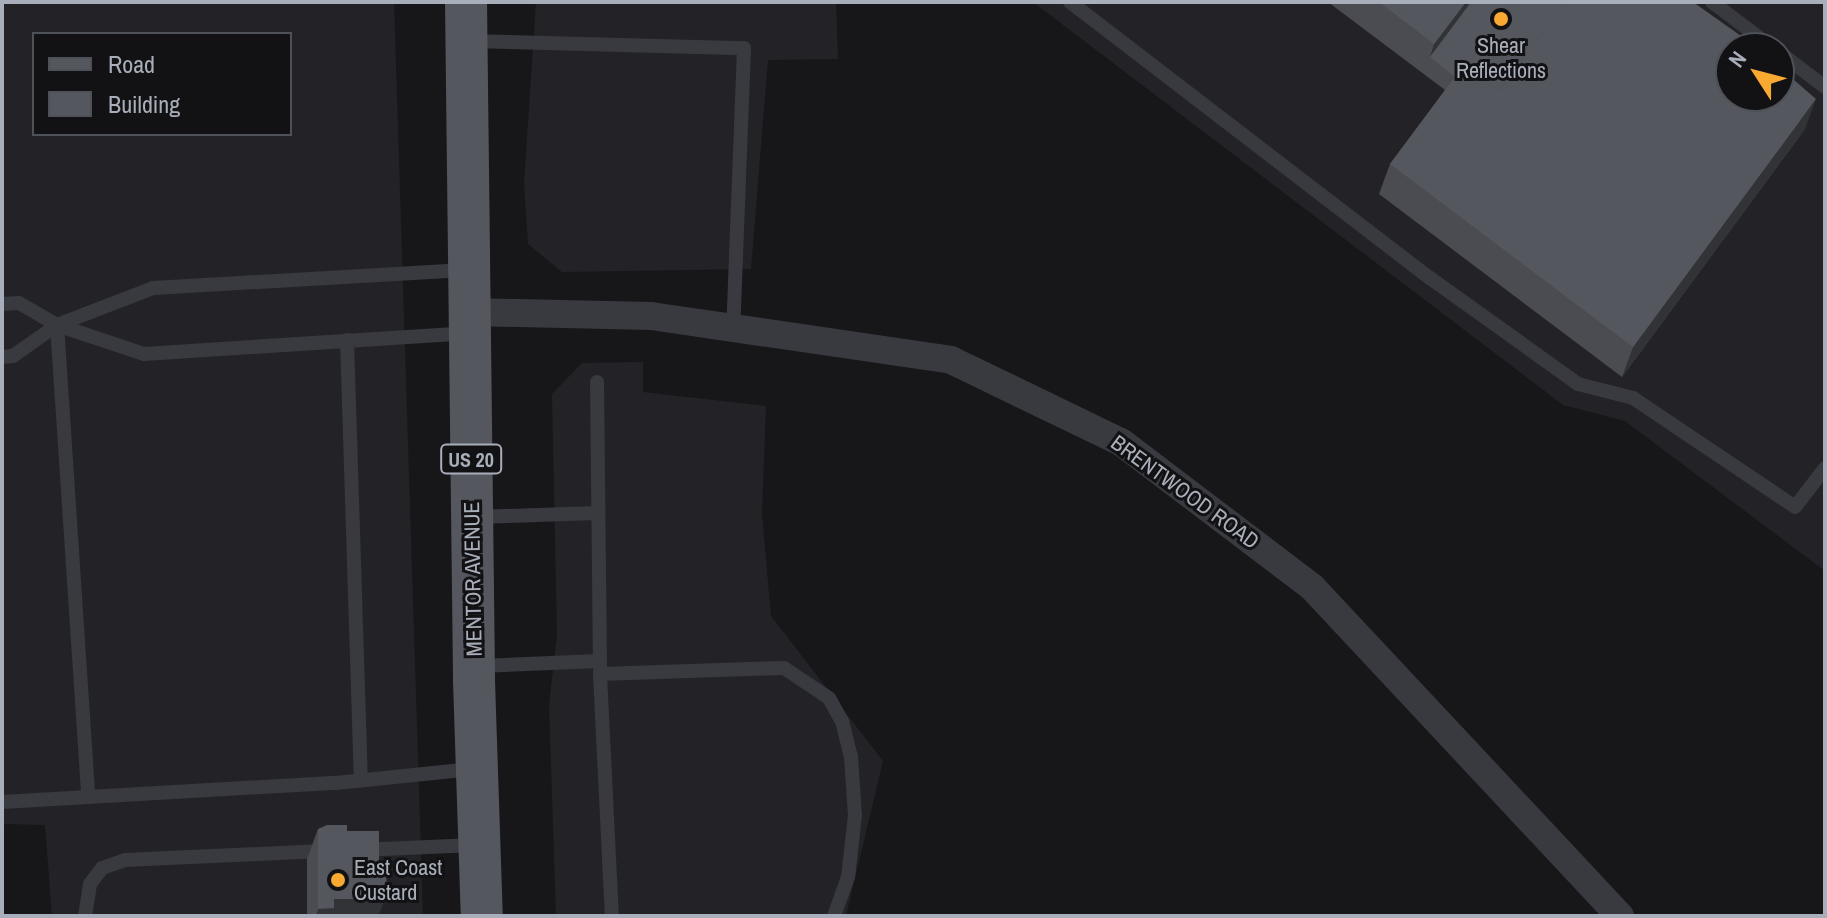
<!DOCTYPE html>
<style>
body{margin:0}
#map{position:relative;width:1827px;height:918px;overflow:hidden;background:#17171a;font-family:"Archivo Narrow",sans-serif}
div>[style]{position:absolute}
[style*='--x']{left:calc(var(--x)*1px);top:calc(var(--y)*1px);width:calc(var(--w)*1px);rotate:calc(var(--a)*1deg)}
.built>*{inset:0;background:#232327}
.service>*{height:14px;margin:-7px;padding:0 7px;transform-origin:7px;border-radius:7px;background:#383a3f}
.minor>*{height:28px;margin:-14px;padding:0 14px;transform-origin:14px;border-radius:14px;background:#383a3f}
.primary>*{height:42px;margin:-21px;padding:0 21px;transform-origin:21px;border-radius:21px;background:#54575e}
.wall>*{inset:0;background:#4a4c52}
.shaded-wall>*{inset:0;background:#313337}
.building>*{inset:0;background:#54575d}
.dots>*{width:22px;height:22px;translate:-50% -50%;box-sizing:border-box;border:4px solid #121215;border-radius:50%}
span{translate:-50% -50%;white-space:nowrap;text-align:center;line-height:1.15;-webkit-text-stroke:6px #121215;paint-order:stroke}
.shield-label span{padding:2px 6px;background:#121215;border:2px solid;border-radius:6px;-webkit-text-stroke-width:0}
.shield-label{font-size:20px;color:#a9afba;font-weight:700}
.poi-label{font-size:22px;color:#a9afba}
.left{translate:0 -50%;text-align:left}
.street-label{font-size:22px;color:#a9afba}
.frame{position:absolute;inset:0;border:4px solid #a9afba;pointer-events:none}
.legend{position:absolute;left:32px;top:32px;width:260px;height:104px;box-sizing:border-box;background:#121215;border:2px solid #4e5157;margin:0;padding:10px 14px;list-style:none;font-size:24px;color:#a9afba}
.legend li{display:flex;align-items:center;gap:16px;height:40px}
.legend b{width:40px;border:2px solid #4e5157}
.north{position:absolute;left:1715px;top:32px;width:80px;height:80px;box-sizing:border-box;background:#121215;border:2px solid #4e5157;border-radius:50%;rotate:306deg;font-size:22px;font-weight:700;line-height:32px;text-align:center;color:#a9afba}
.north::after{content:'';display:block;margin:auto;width:28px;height:36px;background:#f7a932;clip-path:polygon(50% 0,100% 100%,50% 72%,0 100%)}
</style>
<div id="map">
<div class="built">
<i style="clip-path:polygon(evenodd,2px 2px,394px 2px,423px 916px,52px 916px,45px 825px,2px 824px,2px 2px,34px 34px,290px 34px,290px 134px,34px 134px,34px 34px)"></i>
<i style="clip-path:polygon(536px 2px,836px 2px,838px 59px,768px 60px,751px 269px,562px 272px,528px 244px,524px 183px)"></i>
<i style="clip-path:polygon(evenodd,1033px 2px,1825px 2px,1825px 571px,1625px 421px,1563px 405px,1033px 2px,1731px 48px,1779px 48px,1779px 96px,1731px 96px,1731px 48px)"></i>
<i style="clip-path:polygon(643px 362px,643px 392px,766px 406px,762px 513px,771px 616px,883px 761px,846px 916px,556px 916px,549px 705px,557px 635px,552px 394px,582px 363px)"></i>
</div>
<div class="service">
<i style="--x:1070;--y:2;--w:454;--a:37.5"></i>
<i style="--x:1430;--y:278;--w:182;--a:35.6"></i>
<i style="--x:1578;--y:384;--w:57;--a:14.3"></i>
<i style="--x:1633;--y:398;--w:195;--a:33.9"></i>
<i style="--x:1795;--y:507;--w:49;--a:-52.4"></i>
<i style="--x:1712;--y:2;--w:76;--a:37"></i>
<i style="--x:469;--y:41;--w:275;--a:1.5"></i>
<i style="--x:744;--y:48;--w:280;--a:92.2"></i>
<i style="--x:1779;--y:52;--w:58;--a:37.3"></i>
<i style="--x:2;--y:304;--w:17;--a:-3"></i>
<i style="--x:19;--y:303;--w:44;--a:30.1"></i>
<i style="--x:57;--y:325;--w:92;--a:18.4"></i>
<i style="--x:144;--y:354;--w:323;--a:-3.7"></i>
<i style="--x:57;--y:325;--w:473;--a:86.2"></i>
<i style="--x:347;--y:340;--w:441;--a:88.2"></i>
<i style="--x:2;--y:357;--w:11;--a:-5"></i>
<i style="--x:13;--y:356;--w:54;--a:-35.2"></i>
<i style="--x:57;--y:325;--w:103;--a:-21.1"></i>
<i style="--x:153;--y:288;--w:312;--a:-3.3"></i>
<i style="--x:597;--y:382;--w:292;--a:89.4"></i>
<i style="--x:600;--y:674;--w:242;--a:87.2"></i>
<i style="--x:476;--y:517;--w:122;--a:-1.9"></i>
<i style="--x:478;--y:666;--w:121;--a:-2.4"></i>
<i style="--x:600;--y:674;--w:184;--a:-1.9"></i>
<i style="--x:784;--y:668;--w:54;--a:33.7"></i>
<i style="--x:829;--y:698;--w:26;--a:61"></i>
<i style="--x:842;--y:721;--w:37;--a:76"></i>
<i style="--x:851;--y:757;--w:58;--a:86.1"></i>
<i style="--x:855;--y:815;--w:62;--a:96.4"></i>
<i style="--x:848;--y:877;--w:41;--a:109.7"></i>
<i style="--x:2;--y:802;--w:335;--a:-3.3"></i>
<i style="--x:336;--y:783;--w:137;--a:-5.9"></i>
<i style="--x:360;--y:850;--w:115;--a:-2.5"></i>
<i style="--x:85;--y:916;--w:32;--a:-81"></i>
<i style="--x:90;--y:884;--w:20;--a:-53"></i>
<i style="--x:102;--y:868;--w:24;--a:-19"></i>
<i style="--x:125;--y:860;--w:202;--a:-2.6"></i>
</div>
<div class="minor">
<i style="--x:471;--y:312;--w:180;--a:1.3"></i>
<i style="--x:651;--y:316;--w:303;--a:8.3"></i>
<i style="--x:951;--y:360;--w:189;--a:25.8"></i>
<i style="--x:1121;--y:442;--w:240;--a:37.2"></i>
<i style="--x:1312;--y:587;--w:451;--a:46.9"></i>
</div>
<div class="primary">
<i style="--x:466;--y:2;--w:679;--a:89.32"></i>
<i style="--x:474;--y:681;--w:235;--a:88.1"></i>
</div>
<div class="wall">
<i style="clip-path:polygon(1328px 2px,1693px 2px,1805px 129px,1622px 377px,1379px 194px,1390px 164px,1445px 90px)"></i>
<i style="clip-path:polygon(318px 829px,347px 831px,379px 868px,387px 892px,378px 916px,307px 916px,307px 859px)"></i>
</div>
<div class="shaded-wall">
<i style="clip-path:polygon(1466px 2px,1478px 2px,1430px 57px,1434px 44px)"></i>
<i style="clip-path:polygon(1816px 99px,1805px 129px,1622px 377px,1633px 347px)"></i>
<i style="clip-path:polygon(375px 892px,387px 892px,378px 916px,316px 916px,318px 909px,334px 899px)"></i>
</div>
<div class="building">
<i style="clip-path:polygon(1379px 2px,1466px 2px,1434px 44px)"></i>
<i style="clip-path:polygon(1471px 2px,1514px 2px,1465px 67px,1463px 66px,1455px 77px,1430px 57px)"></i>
<i style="clip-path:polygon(1514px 2px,1565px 2px,1499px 91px,1465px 67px)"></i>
<i style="clip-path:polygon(1565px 2px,1693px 2px,1758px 48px,1731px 48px,1731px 96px,1779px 96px,1779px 67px,1816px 99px,1633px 347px,1390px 164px,1463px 66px,1499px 91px)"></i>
<i style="clip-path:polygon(327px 825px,347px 825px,347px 831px,379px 831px,379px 868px,386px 868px,387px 892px,375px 892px,375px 899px,334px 899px,334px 908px,318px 909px,318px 829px)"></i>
</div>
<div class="dots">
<i style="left:1501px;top:19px;background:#f7a932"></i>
<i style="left:338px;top:880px;background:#f7a932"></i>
</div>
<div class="shield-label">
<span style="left:471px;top:459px">US 20</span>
</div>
<div class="poi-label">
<span style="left:1501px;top:58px">Shear<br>Reflections</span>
<span class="left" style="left:354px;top:880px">East Coast<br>Custard</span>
</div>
<div class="street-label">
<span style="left:1185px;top:492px;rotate:36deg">BRENTWOOD ROAD</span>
<span style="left:473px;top:579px;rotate:-91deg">MENTOR AVENUE</span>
</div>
<div class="frame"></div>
<ul class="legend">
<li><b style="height:10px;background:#54575e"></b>Road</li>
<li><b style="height:22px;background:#54575d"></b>Building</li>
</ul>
<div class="north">N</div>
</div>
